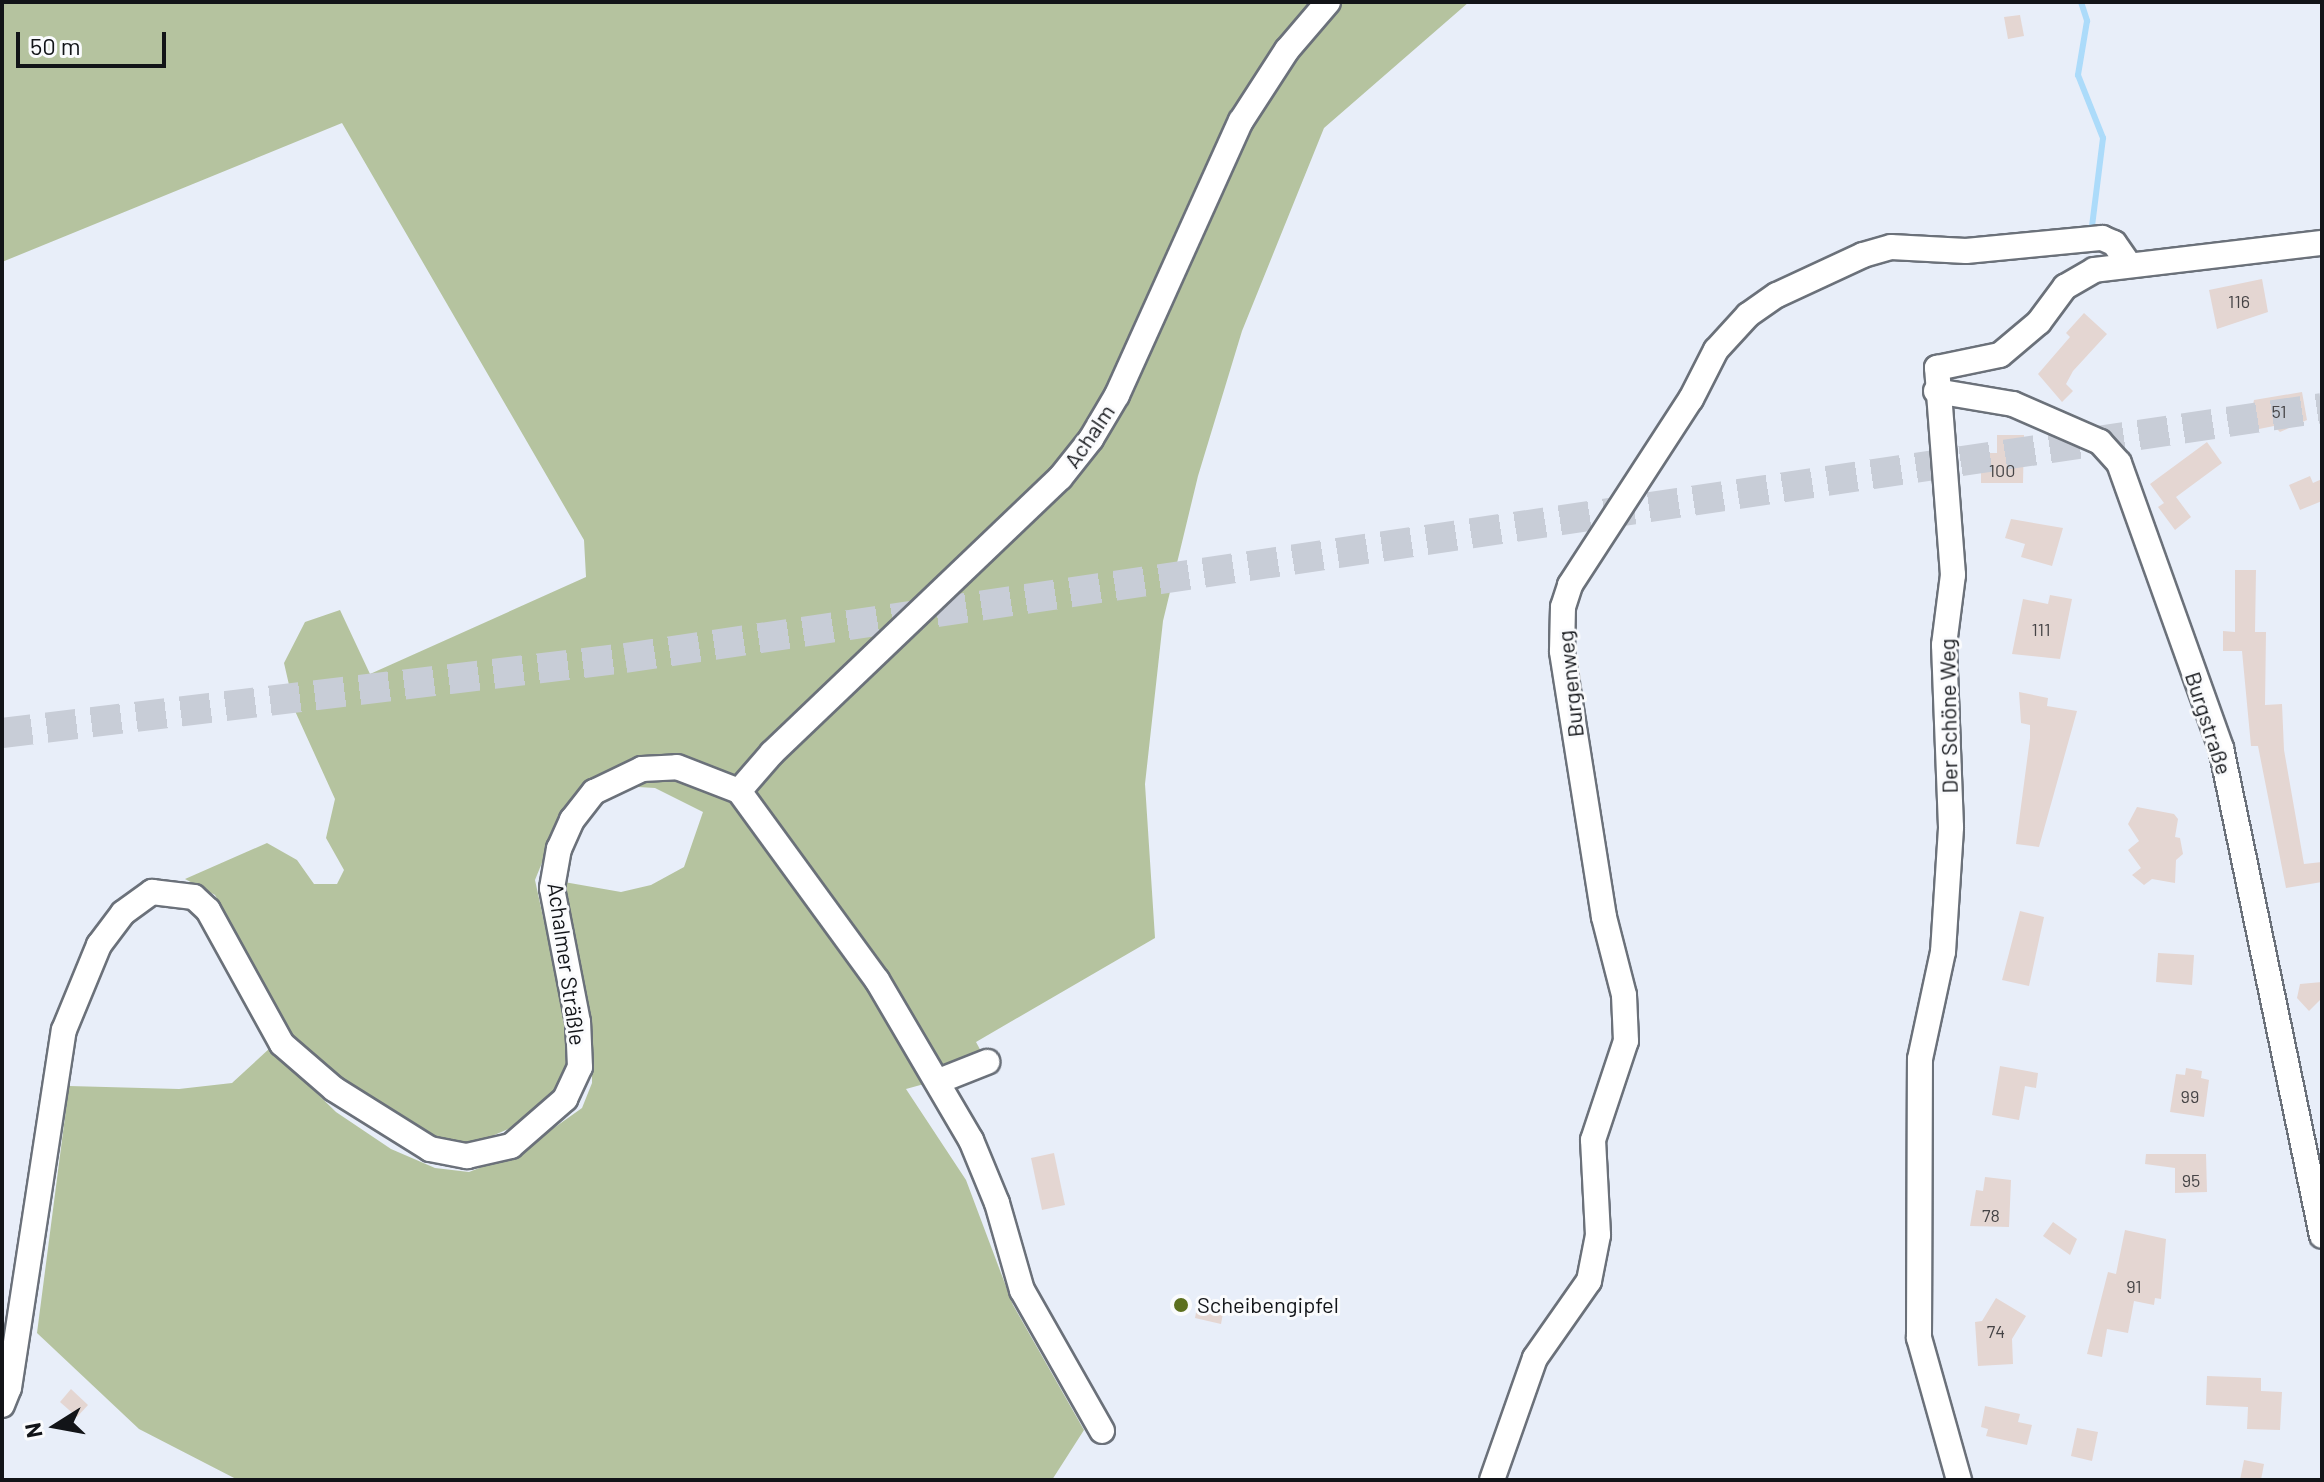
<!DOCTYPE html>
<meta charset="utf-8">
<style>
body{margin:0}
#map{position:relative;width:2324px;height:1482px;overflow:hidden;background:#e8eef9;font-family:Barlow,sans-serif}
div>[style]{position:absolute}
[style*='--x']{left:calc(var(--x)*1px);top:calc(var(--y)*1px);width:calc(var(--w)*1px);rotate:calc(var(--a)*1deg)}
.green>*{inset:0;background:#b5c39f}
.stream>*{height:6px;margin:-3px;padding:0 3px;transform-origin:3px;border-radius:3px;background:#acdbfa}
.building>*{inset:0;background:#e4d6d2}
.major-tunnel>*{height:30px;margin-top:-15px;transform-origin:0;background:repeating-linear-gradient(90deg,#c8cdd7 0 30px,transparent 0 45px)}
.roads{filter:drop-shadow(2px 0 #6b717a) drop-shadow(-2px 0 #6b717a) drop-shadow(0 2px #6b717a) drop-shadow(0 -2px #6b717a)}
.minor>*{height:24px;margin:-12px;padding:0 12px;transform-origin:12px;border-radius:12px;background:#fff}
.dots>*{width:22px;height:22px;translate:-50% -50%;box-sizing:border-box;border:4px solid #fafbfd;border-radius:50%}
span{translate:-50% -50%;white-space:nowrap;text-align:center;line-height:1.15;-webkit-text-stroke:6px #fafbfd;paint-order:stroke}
.number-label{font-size:18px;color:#464446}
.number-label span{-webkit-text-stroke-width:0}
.street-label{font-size:22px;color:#121418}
.poi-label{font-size:22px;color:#121418}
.left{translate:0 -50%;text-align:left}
.frame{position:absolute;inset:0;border:4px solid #121418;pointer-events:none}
.north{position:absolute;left:16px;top:1386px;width:80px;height:80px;-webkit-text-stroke:6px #fafbfd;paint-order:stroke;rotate:259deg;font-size:22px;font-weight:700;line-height:32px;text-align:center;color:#121418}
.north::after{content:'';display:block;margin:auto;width:28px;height:36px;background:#121418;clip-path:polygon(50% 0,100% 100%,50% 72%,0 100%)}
.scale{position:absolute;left:16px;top:32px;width:150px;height:36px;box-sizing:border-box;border:4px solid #121418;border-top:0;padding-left:10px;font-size:24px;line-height:28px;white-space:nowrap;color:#121418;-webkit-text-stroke:6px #fafbfd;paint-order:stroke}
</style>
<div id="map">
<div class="green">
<i style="clip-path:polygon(2px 2px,1469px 2px,1324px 128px,1242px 331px,1198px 476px,1163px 621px,1145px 784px,1155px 938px,976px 1042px,989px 1066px,906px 1089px,966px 1180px,1013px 1305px,1084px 1430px,1052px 1480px,238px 1480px,139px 1429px,37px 1333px,69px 1086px,179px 1089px,232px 1083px,270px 1048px,336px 1112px,391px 1149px,435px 1168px,469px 1172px,520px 1152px,582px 1108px,592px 1083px,592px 1031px,564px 882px,621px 892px,651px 885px,684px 867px,703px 812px,655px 788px,587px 784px,563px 811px,535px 880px,575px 1065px,536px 1117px,469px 1146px,434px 1143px,392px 1121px,291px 1041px,215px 895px,185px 879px,267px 843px,297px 860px,314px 884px,337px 884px,344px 870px,326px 838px,335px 799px,295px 711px,284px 663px,305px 622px,340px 610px,370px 674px,586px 577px,584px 540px,342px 123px,2px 262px)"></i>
</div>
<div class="stream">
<i style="--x:2081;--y:2;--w:20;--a:72"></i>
<i style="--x:2087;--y:21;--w:55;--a:99.5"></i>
<i style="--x:2078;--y:75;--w:68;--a:68.4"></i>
<i style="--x:2103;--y:138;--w:98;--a:97.1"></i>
</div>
<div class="building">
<i style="clip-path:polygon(2020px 15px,2024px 36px,2008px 39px,2004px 17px)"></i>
<i style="clip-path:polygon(2262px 279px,2268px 312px,2217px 329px,2209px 290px)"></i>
<i style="clip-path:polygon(2084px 313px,2107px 334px,2073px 371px,2066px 384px,2073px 391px,2062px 402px,2038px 374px,2070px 337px,2066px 333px)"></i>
<i style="clip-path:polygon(2302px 392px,2307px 420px,2280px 432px,2274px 426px,2259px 429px,2251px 414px,2254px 400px)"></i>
<i style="clip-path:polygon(1997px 435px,2024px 435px,2023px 483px,1981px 483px,1981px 453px,1997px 453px)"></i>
<i style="clip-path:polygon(2207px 442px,2222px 463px,2176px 497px,2191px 517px,2175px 530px,2158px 507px,2164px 503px,2150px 484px)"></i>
<i style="clip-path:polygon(2310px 476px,2313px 483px,2322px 479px,2322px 501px,2300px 510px,2289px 485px)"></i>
<i style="clip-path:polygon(2011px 519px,2063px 528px,2052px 566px,2021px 557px,2025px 544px,2005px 538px)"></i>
<i style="clip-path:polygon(2235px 570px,2256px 570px,2255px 632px,2266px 632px,2265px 705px,2282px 704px,2284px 750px,2304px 864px,2322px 862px,2322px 882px,2286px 888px,2258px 746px,2251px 746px,2242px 651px,2223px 651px,2223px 631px,2235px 632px)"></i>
<i style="clip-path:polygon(2050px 595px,2072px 599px,2060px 659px,2012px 654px,2023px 599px,2048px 604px)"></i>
<i style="clip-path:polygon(2019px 692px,2048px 698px,2047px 706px,2077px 711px,2039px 847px,2016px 844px,2030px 738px,2030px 725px,2021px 723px)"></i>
<i style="clip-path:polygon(2137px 807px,2174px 814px,2178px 819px,2175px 837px,2180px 838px,2183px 854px,2176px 860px,2175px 883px,2152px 879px,2144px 885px,2132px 875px,2141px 868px,2128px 850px,2139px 841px,2128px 824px)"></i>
<i style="clip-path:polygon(2020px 911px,2044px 917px,2029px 986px,2002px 980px)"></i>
<i style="clip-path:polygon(2158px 953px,2194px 955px,2192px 985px,2156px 982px)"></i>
<i style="clip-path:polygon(2322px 982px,2322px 998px,2309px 1011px,2297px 998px,2300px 984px)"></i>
<i style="clip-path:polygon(2000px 1066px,2038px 1073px,2036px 1088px,2025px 1086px,2019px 1120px,1992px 1115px)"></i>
<i style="clip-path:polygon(2186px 1068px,2202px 1071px,2201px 1078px,2209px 1080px,2204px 1117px,2170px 1112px,2176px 1074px,2185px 1075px)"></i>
<i style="clip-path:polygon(1054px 1153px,1065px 1205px,1042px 1210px,1031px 1158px)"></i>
<i style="clip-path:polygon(2146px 1154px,2206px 1154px,2207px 1192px,2175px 1193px,2175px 1168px,2145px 1164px)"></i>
<i style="clip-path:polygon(1985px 1177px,2011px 1180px,2009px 1227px,1970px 1226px,1976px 1190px,1983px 1191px)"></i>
<i style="clip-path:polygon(2053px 1222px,2077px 1239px,2070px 1255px,2043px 1236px)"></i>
<i style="clip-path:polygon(2125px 1230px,2166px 1239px,2161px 1299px,2155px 1298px,2154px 1305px,2134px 1301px,2128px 1333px,2107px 1329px,2102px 1357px,2087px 1354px,2108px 1272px,2116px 1274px)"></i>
<i style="clip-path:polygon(1199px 1297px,1225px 1303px,1221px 1324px,1195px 1318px)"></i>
<i style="clip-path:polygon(1996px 1298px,2026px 1316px,2012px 1339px,2013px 1364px,1978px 1366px,1975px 1322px,1982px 1321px)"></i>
<i style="clip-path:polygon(2207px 1376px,2261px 1378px,2261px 1391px,2282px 1392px,2280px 1430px,2247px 1429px,2248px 1407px,2206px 1405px)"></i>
<i style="clip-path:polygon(71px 1389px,88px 1405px,77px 1417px,60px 1402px)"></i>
<i style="clip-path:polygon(1985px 1406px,2020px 1414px,2018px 1422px,2032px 1425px,2027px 1445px,1986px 1436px,1988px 1429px,1981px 1427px)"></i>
<i style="clip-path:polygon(2077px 1428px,2098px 1432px,2092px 1461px,2071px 1456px)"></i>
<i style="clip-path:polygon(2244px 1460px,2264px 1464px,2261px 1480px,2240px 1480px)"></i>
</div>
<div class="major-tunnel">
<i style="--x:2;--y:733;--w:627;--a:-6.86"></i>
<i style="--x:625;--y:658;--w:1715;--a:-8.38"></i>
</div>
<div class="roads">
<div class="minor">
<i style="--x:1936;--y:391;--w:78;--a:9.6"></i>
<i style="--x:2013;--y:404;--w:95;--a:23.6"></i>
<i style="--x:2100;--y:442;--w:28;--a:48"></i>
<i style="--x:2119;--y:463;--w:303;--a:70.3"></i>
<i style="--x:2221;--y:748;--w:498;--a:78.3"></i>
<i style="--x:739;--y:791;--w:50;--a:-49"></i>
<i style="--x:772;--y:753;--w:398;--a:-43.7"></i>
<i style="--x:1060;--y:478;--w:50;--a:-51.5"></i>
<i style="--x:1091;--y:439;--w:51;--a:-59.4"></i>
<i style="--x:1117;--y:395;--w:301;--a:-65.7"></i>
<i style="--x:1241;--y:121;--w:85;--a:-57.1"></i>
<i style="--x:1287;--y:50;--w:63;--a:-49.5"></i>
<i style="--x:939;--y:1081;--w:52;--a:-21.6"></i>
<i style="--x:2;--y:1405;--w:18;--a:-68"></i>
<i style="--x:9;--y:1388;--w:362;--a:-81.3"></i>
<i style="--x:64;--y:1030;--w:92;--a:-67.6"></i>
<i style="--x:99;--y:945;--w:40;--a:-53"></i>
<i style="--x:123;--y:913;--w:36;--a:-36"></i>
<i style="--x:152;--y:892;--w:42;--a:6.8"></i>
<i style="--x:194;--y:897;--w:19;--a:43"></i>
<i style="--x:208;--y:910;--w:153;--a:61.1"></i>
<i style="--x:282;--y:1044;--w:69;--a:40.9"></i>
<i style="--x:334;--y:1089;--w:113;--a:32"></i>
<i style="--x:430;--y:1149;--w:38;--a:11"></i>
<i style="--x:467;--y:1156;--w:45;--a:-12.8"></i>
<i style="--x:511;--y:1146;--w:72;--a:-41"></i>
<i style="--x:565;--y:1099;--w:35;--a:-65"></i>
<i style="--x:580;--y:1067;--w:45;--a:-92.5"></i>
<i style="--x:578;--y:1022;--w:136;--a:-101"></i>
<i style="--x:552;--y:888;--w:40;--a:-80"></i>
<i style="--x:559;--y:849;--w:32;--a:-66"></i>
<i style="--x:572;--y:820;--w:36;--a:-52"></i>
<i style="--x:594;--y:792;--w:53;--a:-25.6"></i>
<i style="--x:642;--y:769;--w:35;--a:-3"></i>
<i style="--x:677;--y:767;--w:66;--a:21.2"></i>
<i style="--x:739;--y:791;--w:234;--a:53.9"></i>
<i style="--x:877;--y:980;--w:186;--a:59.6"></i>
<i style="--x:971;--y:1140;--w:68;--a:67.6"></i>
<i style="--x:997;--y:1203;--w:91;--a:74"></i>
<i style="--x:1022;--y:1290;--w:162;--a:60.4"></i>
<i style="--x:1492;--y:1480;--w:129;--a:-70.6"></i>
<i style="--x:1535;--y:1358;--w:94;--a:-55"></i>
<i style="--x:1589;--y:1281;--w:47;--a:-78.9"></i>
<i style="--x:1598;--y:1235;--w:95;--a:-93"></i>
<i style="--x:1593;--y:1140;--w:104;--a:-71.6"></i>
<i style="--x:1626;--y:1041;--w:46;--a:-92.5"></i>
<i style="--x:1624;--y:995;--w:81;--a:-104.4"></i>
<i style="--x:1604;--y:917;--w:269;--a:-99"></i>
<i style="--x:1562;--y:651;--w:44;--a:-88.7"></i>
<i style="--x:1563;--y:607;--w:23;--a:-72"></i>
<i style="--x:1570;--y:585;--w:222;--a:-57"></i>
<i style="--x:1691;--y:399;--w:55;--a:-63"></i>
<i style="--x:1716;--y:350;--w:47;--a:-47.6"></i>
<i style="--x:1748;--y:315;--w:35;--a:-35"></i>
<i style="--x:1777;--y:295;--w:95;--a:-24.9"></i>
<i style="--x:1863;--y:255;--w:29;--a:-16"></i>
<i style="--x:1891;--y:247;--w:75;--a:3.1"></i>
<i style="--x:1966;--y:251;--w:137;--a:-5.5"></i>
<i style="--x:2102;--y:238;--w:13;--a:23"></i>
<i style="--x:2114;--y:243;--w:24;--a:55"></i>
<i style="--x:1959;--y:1480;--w:148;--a:-105.7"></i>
<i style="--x:1919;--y:1338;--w:279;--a:-89.8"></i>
<i style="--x:1920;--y:1059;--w:109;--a:-77.9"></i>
<i style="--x:1943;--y:952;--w:125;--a:-86.3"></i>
<i style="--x:1951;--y:827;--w:182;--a:-92.2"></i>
<i style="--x:1944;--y:645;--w:71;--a:-82.7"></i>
<i style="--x:1953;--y:575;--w:208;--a:-94.4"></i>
<i style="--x:1937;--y:368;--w:64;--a:-11.7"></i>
<i style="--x:2000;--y:355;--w:51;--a:-40.2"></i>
<i style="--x:2039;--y:322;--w:44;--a:-53.4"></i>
<i style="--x:2065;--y:287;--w:34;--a:-30"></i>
<i style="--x:2094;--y:270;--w:230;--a:-6.8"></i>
</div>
</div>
<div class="dots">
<i style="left:1181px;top:1305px;background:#5d701f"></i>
</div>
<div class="number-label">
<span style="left:2239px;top:301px">116</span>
<span style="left:2279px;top:411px">51</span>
<span style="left:2002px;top:470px">100</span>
<span style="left:2041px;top:629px">111</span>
<span style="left:2190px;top:1096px">99</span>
<span style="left:2191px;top:1180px">95</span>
<span style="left:1991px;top:1215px">78</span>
<span style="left:2134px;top:1286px">91</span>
<span style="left:1996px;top:1331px">74</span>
</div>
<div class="street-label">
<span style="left:1089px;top:436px;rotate:-56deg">Achalm</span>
<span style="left:1570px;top:684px;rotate:-96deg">Burgenweg</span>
<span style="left:1948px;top:716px;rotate:-91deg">Der Schöne Weg</span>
<span style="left:2209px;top:723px;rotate:72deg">Burgstraße</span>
<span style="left:567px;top:964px;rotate:82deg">Achalmer Sträßle</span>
</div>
<div class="poi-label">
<span class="left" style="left:1197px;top:1305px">Scheibengipfel</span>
</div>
<div class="frame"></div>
<div class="north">N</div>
<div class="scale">50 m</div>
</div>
